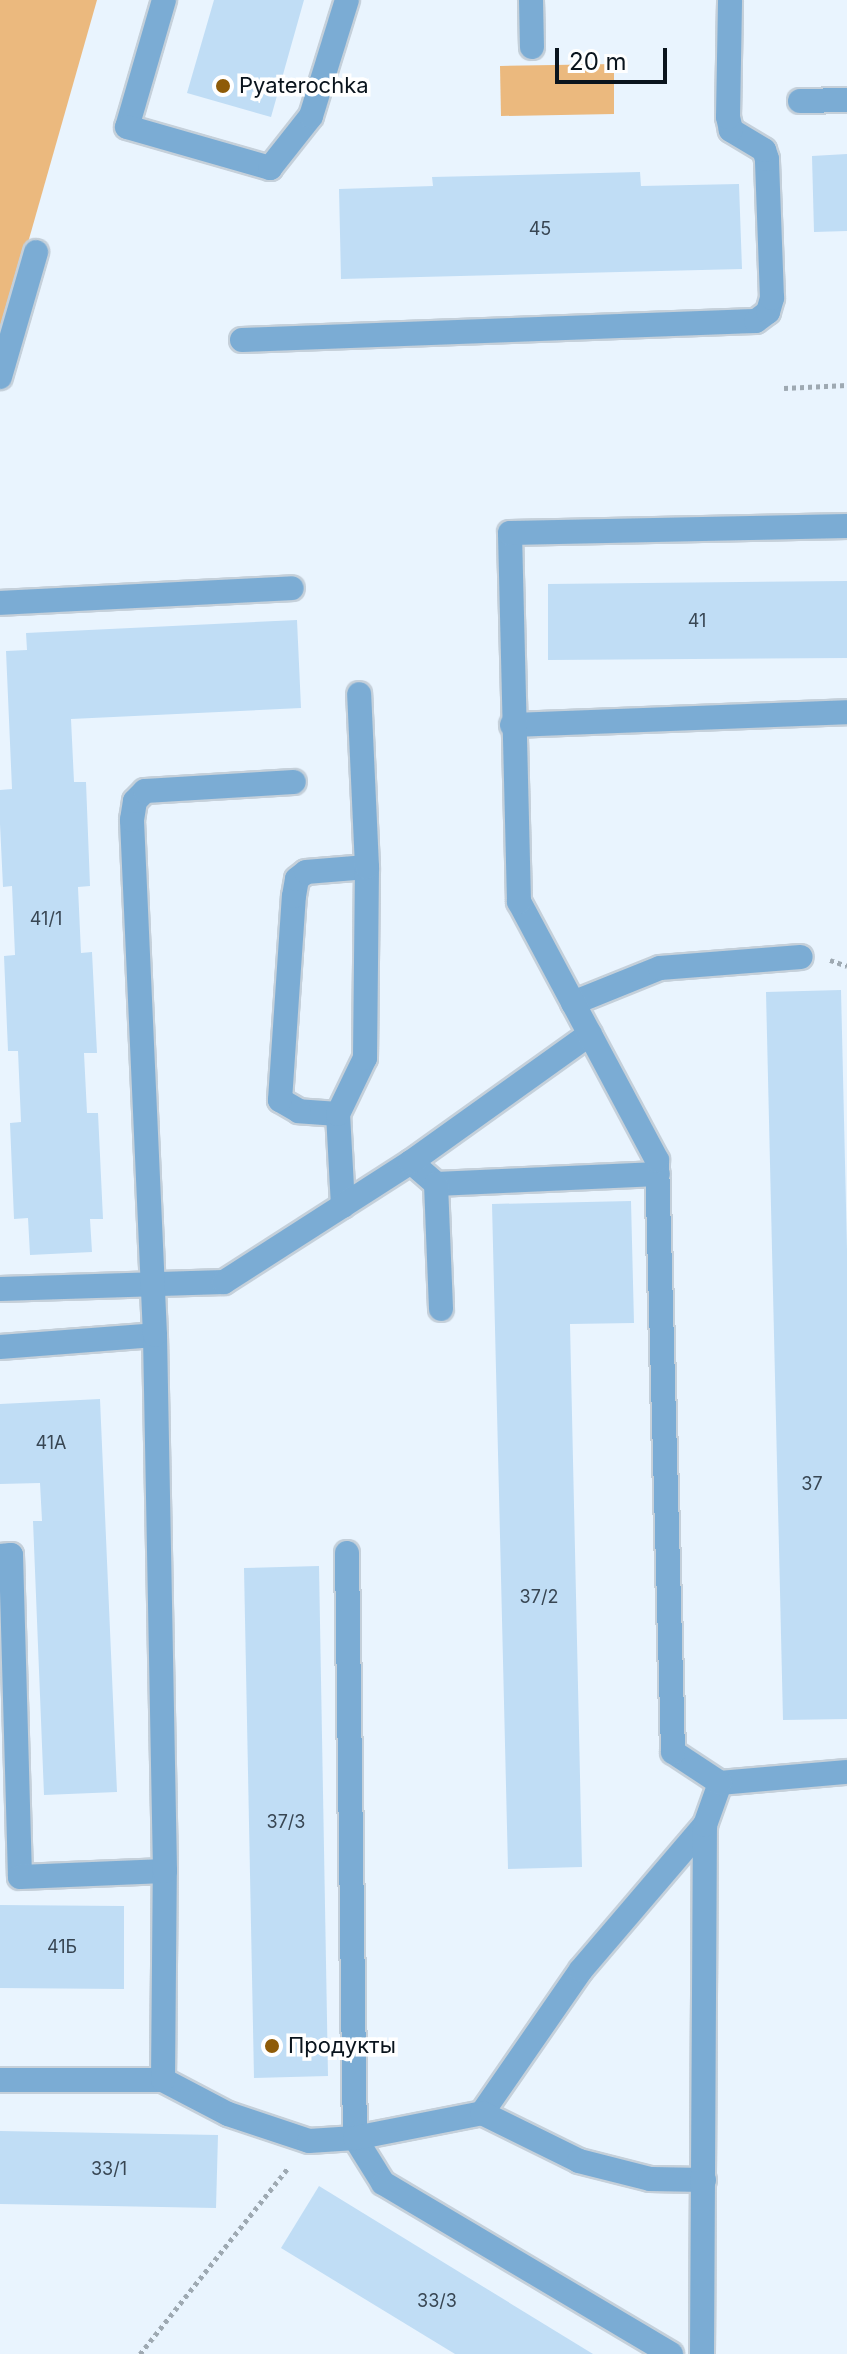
<!DOCTYPE html>
<meta charset="utf-8">
<style>
body{margin:0}
#map{position:relative;width:847px;height:2354px;overflow:hidden;background:#e9f4fe;font-family:Inter,sans-serif}
div>[style]{position:absolute}
[style*='--x']{left:calc(var(--x)*1px);top:calc(var(--y)*1px);width:calc(var(--w)*1px);rotate:calc(var(--a)*1deg)}
.green>*{inset:0;background:#ebb97e}
.building>*{inset:0;background:#c0ddf5}
.path>*{height:5px;margin-top:-2.5px;transform-origin:0;background:repeating-linear-gradient(90deg,#9ea9b2 0 4px,transparent 0 8px)}
.roads{filter:drop-shadow(2px 0 #c5d0da) drop-shadow(-2px 0 #c5d0da) drop-shadow(0 2px #c5d0da) drop-shadow(0 -2px #c5d0da)}
.minor>*{height:24px;margin:-12px;padding:0 12px;transform-origin:12px;border-radius:12px;background:#7bacd4}
.dots>*{width:22px;height:22px;translate:-50% -50%;box-sizing:border-box;border:4px solid #fff;border-radius:50%}
span{translate:-50% -50%;white-space:nowrap;text-align:center;line-height:1.15;-webkit-text-stroke:7px #fff;paint-order:stroke}
.number-label{font-size:18px;color:#384653}
.number-label span{-webkit-text-stroke-width:0}
.poi-label{font-size:22px;color:#0a141d}
.left{translate:0 -50%;text-align:left}
.scale{position:absolute;left:555px;top:48px;width:112px;height:36px;box-sizing:border-box;border:4px solid #0a141d;border-top:0;padding-left:10px;font-size:24px;line-height:28px;white-space:nowrap;color:#0a141d;-webkit-text-stroke:6px #fff;paint-order:stroke}
</style>
<div id="map">
<div class="green">
<i style="clip-path:polygon(0 0,97px 0,0 341px)"></i>
<i style="clip-path:polygon(614px 64px,614px 114px,501px 116px,500px 66px)"></i>
</div>
<div class="building">
<i style="clip-path:polygon(214px 0,304px 0,271px 117px,187px 93px)"></i>
<i style="clip-path:polygon(847px 154px,847px 231px,814px 232px,812px 156px)"></i>
<i style="clip-path:polygon(640px 172px,641px 186px,739px 184px,742px 269px,341px 279px,339px 189px,433px 186px,432px 177px)"></i>
<i style="clip-path:polygon(847px 581px,847px 658px,548px 660px,548px 584px)"></i>
<i style="clip-path:polygon(297px 620px,301px 708px,71px 719px,74px 782px,86px 782px,90px 886px,78px 887px,81px 953px,92px 952px,97px 1053px,84px 1053px,87px 1113px,98px 1113px,103px 1219px,90px 1219px,92px 1252px,30px 1255px,28px 1218px,14px 1219px,10px 1123px,21px 1122px,18px 1051px,8px 1051px,4px 956px,15px 955px,12px 886px,3px 887px,0 824px,0 790px,12px 789px,6px 651px,27px 650px,26px 633px)"></i>
<i style="clip-path:polygon(841px 990px,847px 1249px,847px 1719px,783px 1720px,766px 992px)"></i>
<i style="clip-path:polygon(631px 1201px,634px 1323px,570px 1324px,582px 1867px,508px 1869px,492px 1204px)"></i>
<i style="clip-path:polygon(100px 1399px,117px 1792px,44px 1795px,33px 1521px,42px 1521px,40px 1483px,0 1484px,0 1404px)"></i>
<i style="clip-path:polygon(319px 1566px,328px 2076px,254px 2078px,244px 1568px)"></i>
<i style="clip-path:polygon(0 1905px,124px 1906px,124px 1989px,0 1988px)"></i>
<i style="clip-path:polygon(0 2131px,218px 2135px,216px 2208px,0 2204px)"></i>
<i style="clip-path:polygon(319px 2186px,593px 2354px,455px 2354px,281px 2248px)"></i>
</div>
<div class="path">
<i style="--x:784;--y:388;--w:63;--a:-2.7"></i>
<i style="--x:830;--y:960;--w:18;--a:19"></i>
<i style="--x:140;--y:2354;--w:239;--a:-51.5"></i>
</div>
<div class="roads">
<div class="minor">
<i style="--x:164;--y:0;--w:132;--a:106.2"></i>
<i style="--x:127;--y:127;--w:149;--a:16"></i>
<i style="--x:270;--y:168;--w:66;--a:-51.7"></i>
<i style="--x:311;--y:116;--w:121;--a:-72.8"></i>
<i style="--x:531;--y:0;--w:47;--a:88.8"></i>
<i style="--x:800;--y:101;--w:47;--a:-1.2"></i>
<i style="--x:242;--y:340;--w:514;--a:-2.12"></i>
<i style="--x:756;--y:321;--w:15;--a:-37"></i>
<i style="--x:768;--y:312;--w:15;--a:-74"></i>
<i style="--x:772;--y:298;--w:139;--a:-92.1"></i>
<i style="--x:767;--y:159;--w:9;--a:-108"></i>
<i style="--x:764;--y:150;--w:39;--a:-149"></i>
<i style="--x:731;--y:130;--w:13;--a:-103"></i>
<i style="--x:728;--y:117;--w:117;--a:-89"></i>
<i style="--x:0;--y:377;--w:130;--a:-73.9"></i>
<i style="--x:0;--y:603;--w:292;--a:-2.9"></i>
<i style="--x:512;--y:725;--w:335;--a:-2.2"></i>
<i style="--x:573;--y:1003;--w:94;--a:-21.9"></i>
<i style="--x:660;--y:968;--w:141;--a:-4.5"></i>
<i style="--x:338;--y:1114;--w:39;--a:-176"></i>
<i style="--x:299;--y:1111;--w:22;--a:-150"></i>
<i style="--x:280;--y:1100;--w:204;--a:-86.1"></i>
<i style="--x:294;--y:896;--w:17;--a:-80"></i>
<i style="--x:297;--y:879;--w:11;--a:-38"></i>
<i style="--x:306;--y:872;--w:61;--a:-4.7"></i>
<i style="--x:411;--y:1162;--w:33;--a:41"></i>
<i style="--x:436;--y:1184;--w:222;--a:-2.6"></i>
<i style="--x:436;--y:1184;--w:125;--a:87.7"></i>
<i style="--x:343;--y:1206;--w:92;--a:-93.1"></i>
<i style="--x:338;--y:1114;--w:62;--a:-64.3"></i>
<i style="--x:365;--y:1058;--w:191;--a:-89.4"></i>
<i style="--x:367;--y:867;--w:173;--a:-92.6"></i>
<i style="--x:0;--y:1289;--w:224;--a:-1.8"></i>
<i style="--x:224;--y:1282;--w:222;--a:-32.7"></i>
<i style="--x:411;--y:1162;--w:220;--a:-35.6"></i>
<i style="--x:0;--y:1347;--w:155;--a:-4.4"></i>
<i style="--x:347;--y:1553;--w:585;--a:89.22"></i>
<i style="--x:355;--y:2138;--w:53;--a:58.1"></i>
<i style="--x:383;--y:2183;--w:335;--a:30.7"></i>
<i style="--x:0;--y:1556;--w:11;--a:-5"></i>
<i style="--x:11;--y:1555;--w:322;--a:88.4"></i>
<i style="--x:20;--y:1877;--w:145;--a:-2.4"></i>
<i style="--x:720;--y:1783;--w:127;--a:-5"></i>
<i style="--x:0;--y:2080;--w:163;--a:0"></i>
<i style="--x:163;--y:2080;--w:73;--a:27.6"></i>
<i style="--x:228;--y:2114;--w:85;--a:18.4"></i>
<i style="--x:309;--y:2141;--w:46;--a:-3.7"></i>
<i style="--x:355;--y:2138;--w:129;--a:-11.1"></i>
<i style="--x:482;--y:2113;--w:174;--a:-55.3"></i>
<i style="--x:581;--y:1970;--w:191;--a:-49.5"></i>
<i style="--x:163;--y:2080;--w:209;--a:-89.5"></i>
<i style="--x:165;--y:1871;--w:536;--a:-91.07"></i>
<i style="--x:155;--y:1335;--w:516;--a:-92.56"></i>
<i style="--x:132;--y:820;--w:19;--a:-81"></i>
<i style="--x:135;--y:801;--w:14;--a:-45"></i>
<i style="--x:145;--y:791;--w:149;--a:-3.5"></i>
<i style="--x:482;--y:2113;--w:108;--a:26.3"></i>
<i style="--x:579;--y:2161;--w:73;--a:14.2"></i>
<i style="--x:650;--y:2179;--w:54;--a:1.1"></i>
<i style="--x:702;--y:2354;--w:529;--a:-89.68"></i>
<i style="--x:705;--y:1825;--w:45;--a:-70.3"></i>
<i style="--x:720;--y:1783;--w:56;--a:-146.6"></i>
<i style="--x:673;--y:1752;--w:592;--a:-91.55"></i>
<i style="--x:657;--y:1160;--w:293;--a:-118.1"></i>
<i style="--x:519;--y:902;--w:369;--a:-91.4"></i>
<i style="--x:510;--y:533;--w:337;--a:-1.2"></i>
</div>
</div>
<div class="dots">
<i style="left:223px;top:86px;background:#8e5b08"></i>
<i style="left:272px;top:2046px;background:#8e5b08"></i>
</div>
<div class="number-label">
<span style="left:540px;top:229px">45</span>
<span style="left:697px;top:621px">41</span>
<span style="left:46px;top:919px">41/1</span>
<span style="left:51px;top:1443px">41А</span>
<span style="left:812px;top:1484px">37</span>
<span style="left:539px;top:1597px">37/2</span>
<span style="left:286px;top:1822px">37/3</span>
<span style="left:62px;top:1947px">41Б</span>
<span style="left:109px;top:2169px">33/1</span>
<span style="left:437px;top:2301px">33/3</span>
</div>
<div class="poi-label">
<span class="left" style="left:239px;top:86px">Pyaterochka</span>
<span class="left" style="left:288px;top:2046px">Продукты</span>
</div>
<div class="scale">20 m</div>
</div>
